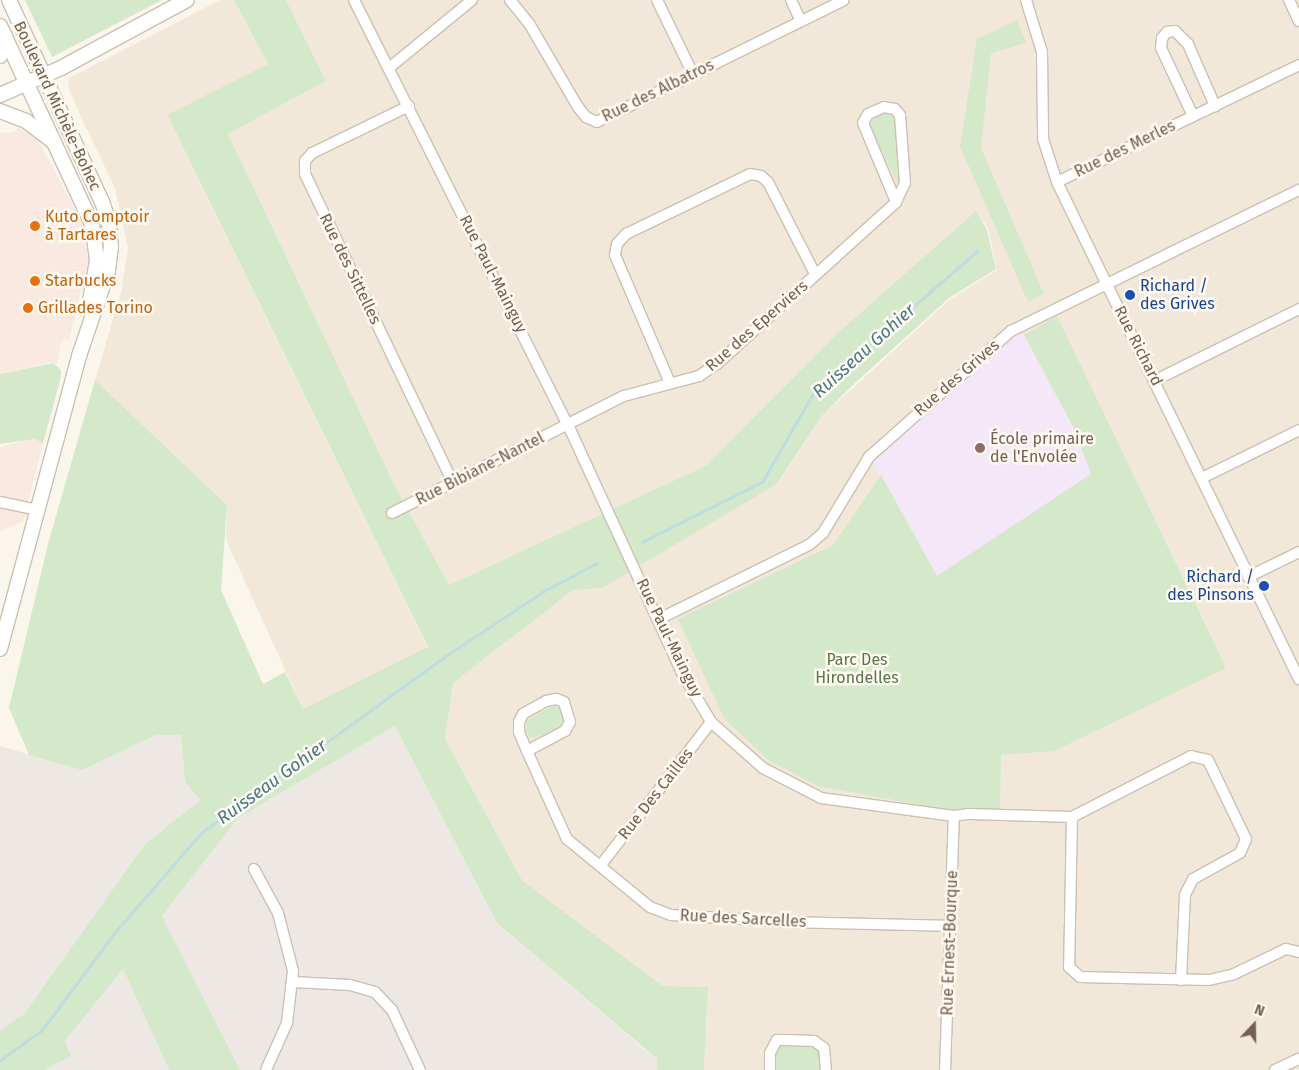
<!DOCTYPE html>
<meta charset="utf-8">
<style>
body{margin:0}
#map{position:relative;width:1299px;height:1070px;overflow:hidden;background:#fbf6eb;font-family:"Fira Sans",sans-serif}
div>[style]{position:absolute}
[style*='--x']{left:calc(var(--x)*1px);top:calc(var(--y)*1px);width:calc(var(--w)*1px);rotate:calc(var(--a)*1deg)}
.residential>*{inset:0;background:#f2e8da}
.commercial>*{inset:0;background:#fae9e0}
.industrial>*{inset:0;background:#ede8e3}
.education>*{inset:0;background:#f3e7f8}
.green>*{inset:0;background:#d4e8ca}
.stream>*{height:3px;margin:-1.5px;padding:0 1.5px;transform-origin:1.5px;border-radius:1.5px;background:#c0dce3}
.roads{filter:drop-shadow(1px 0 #ccbfb1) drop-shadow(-1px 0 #ccbfb1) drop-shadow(0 1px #ccbfb1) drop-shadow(0 -1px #ccbfb1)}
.street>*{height:10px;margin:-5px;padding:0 5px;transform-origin:5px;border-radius:5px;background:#fff}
.secondary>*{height:14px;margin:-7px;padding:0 7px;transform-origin:7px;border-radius:7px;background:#fff}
.dots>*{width:14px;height:14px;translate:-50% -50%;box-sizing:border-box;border:2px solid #fefaf1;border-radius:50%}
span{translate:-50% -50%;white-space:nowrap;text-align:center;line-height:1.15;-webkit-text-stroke:5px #fefaf1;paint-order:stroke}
.street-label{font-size:16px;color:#745f50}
.food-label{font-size:16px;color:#c56008}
.left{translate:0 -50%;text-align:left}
.transit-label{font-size:16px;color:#164399}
.right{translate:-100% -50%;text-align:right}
.education-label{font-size:16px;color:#785e54}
.park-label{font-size:16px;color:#547849}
.water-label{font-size:18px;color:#4b7885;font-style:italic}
.north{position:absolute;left:1229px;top:1000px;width:50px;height:50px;-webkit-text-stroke:4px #fefaf1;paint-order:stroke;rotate:21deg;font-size:14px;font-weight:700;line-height:20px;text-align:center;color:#745f50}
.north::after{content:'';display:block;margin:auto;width:18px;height:22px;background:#745f50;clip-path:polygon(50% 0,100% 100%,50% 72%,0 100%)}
</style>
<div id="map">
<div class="residential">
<i style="clip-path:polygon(220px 0,234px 0,268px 64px,167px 116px,428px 648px,303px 709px,226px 540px,227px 505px,95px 380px,121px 292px,128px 248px,115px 188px,80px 115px,68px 86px,69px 78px)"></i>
<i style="clip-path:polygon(286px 0,1299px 0,1299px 1070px,704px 1070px,708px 987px,663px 986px,522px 880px,445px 739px,453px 683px,573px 590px,598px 583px,778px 484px,821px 417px,949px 300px,997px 270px,988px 228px,977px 213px,707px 465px,449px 585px,395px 486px,228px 134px,326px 81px)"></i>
</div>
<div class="commercial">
<i style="clip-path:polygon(19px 128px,38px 140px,78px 215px,86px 237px,88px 263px,69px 340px,65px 339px,61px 345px,57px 364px,51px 362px,0 374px,0 133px,13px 132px)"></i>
<i style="clip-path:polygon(35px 438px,43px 443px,23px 522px,0 531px,0 447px)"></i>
</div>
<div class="industrial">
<i style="clip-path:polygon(395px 726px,497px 923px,657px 1060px,657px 1070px,240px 1070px,162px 916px,238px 818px)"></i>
<i style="clip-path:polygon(156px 735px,181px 735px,185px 782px,200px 800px,145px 844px,24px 1014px,0 1030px,0 746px,82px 770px)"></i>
<i style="clip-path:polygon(123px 969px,169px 1070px,44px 1070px,71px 1056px,65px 1041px)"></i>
</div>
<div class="education">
<i style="clip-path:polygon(1011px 331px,1024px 335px,1075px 430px,1092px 474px,937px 577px,869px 457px)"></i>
</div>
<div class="green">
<i style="clip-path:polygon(25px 0,162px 0,52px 57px)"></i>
<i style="clip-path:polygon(234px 0,286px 0,326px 81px,228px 134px,395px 486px,449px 585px,707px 465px,838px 333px,976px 211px,987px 230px,996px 269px,949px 298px,854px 384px,821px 417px,777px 484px,602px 588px,573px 590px,453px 683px,445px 739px,522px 880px,663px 986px,708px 987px,704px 1070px,657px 1070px,657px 1059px,497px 923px,395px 726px,238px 818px,162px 916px,240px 1070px,169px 1070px,123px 969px,65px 1041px,71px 1056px,44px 1070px,0 1070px,0 1030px,24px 1014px,145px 844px,200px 800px,185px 782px,181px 735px,156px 735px,82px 770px,29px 755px,9px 708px,48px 544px,95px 380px,227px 505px,221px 590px,263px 684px,285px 672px,303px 709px,428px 647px,167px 115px,268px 64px)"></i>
<i style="clip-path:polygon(1017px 20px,1026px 43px,991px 53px,981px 148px,1044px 294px,1028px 302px,960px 146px,977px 39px)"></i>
<i style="clip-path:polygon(885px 112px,893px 114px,895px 120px,898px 184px,870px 127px,874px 117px)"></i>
<i style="clip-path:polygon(1057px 316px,1226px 668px,1054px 751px,1001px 755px,1000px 815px,953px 811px,818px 786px,768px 760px,724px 718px,678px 619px,833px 545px,881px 475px,937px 576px,1091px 474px,1075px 430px,1024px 335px)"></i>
<i style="clip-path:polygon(53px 363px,61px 370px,61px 377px,43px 443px,35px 439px,0 444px,0 374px)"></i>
<i style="clip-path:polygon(552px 706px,560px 708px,564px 714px,563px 726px,538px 737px,529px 737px,525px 728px,527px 720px)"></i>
<i style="clip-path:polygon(777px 1040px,824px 1048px,826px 1070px,770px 1070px)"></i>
</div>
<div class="stream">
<i style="--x:642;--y:542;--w:134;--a:-26.6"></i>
<i style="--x:762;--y:482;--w:100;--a:-60.1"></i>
<i style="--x:812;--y:395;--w:220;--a:-41.1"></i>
<i style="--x:0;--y:1060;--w:52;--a:-35.5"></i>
<i style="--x:42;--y:1030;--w:122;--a:-53.3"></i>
<i style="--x:115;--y:932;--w:131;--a:-49"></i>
<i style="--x:201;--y:833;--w:307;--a:-35.9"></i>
<i style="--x:450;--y:653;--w:113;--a:-33.4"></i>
<i style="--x:544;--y:591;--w:60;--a:-27.8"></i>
</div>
<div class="roads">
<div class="street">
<i style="--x:354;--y:0;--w:476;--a:63.3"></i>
<i style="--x:568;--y:425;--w:271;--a:65.3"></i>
<i style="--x:681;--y:671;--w:59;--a:59.5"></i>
<i style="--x:711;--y:722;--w:69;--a:41.5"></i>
<i style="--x:763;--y:768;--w:65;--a:27.3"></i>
<i style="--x:821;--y:798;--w:134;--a:7.7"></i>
<i style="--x:954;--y:816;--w:15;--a:-8"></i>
<i style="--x:969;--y:814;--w:103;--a:1.7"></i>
<i style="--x:1072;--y:817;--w:134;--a:-27.1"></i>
<i style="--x:1191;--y:756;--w:17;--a:13"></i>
<i style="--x:1208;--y:760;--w:88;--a:64.3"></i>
<i style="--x:1246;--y:839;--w:15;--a:113"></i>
<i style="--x:1240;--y:853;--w:54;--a:151"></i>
<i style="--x:1193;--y:879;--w:18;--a:117"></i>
<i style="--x:1185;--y:895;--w:85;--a:92.7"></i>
<i style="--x:510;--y:0;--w:32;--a:51"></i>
<i style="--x:530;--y:25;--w:95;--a:59.7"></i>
<i style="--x:578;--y:107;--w:13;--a:51"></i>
<i style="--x:586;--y:117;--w:12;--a:24"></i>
<i style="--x:597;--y:122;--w:275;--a:-26.3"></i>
<i style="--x:657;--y:0;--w:82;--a:64.1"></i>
<i style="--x:791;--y:0;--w:23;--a:65"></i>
<i style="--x:1026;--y:0;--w:54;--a:72.9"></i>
<i style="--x:1042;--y:52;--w:87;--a:89.3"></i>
<i style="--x:1043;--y:139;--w:45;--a:72"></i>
<i style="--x:1057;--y:182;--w:553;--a:64.04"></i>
<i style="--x:1289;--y:0;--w:23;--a:65"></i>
<i style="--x:389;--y:68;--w:107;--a:-39.3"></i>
<i style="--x:409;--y:106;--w:108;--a:154.1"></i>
<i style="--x:312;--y:153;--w:11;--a:131"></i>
<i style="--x:305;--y:161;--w:13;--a:90"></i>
<i style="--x:305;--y:174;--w:340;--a:64.4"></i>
<i style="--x:1193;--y:116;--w:75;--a:-115.2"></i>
<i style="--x:1161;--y:48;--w:10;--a:-84"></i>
<i style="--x:1162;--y:38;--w:8;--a:-50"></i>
<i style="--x:1167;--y:32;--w:8;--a:-7"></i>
<i style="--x:1175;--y:31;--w:18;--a:45"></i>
<i style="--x:1188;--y:44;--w:68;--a:66.5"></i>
<i style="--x:1057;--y:182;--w:269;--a:-25.8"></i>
<i style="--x:1156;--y:380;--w:160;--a:-26.4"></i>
<i style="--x:670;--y:383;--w:139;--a:-113.3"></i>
<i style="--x:615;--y:255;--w:11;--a:-80"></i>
<i style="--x:617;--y:244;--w:13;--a:-48"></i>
<i style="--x:626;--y:234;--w:138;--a:-25.8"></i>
<i style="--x:750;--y:174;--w:11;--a:10"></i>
<i style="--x:761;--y:176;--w:9;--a:41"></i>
<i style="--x:768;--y:182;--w:103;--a:62.9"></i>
<i style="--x:1202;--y:478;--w:108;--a:-26.3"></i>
<i style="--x:0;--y:502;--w:38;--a:12"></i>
<i style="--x:392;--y:513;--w:260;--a:-26.8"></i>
<i style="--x:624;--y:396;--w:78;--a:-14.9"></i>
<i style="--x:699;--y:376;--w:22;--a:-34"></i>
<i style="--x:717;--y:364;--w:241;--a:-42.1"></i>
<i style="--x:896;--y:202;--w:21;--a:-65"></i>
<i style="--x:905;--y:183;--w:68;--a:-94.2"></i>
<i style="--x:900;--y:115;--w:8;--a:-130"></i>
<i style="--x:895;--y:109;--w:11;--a:-170"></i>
<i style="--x:884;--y:107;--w:17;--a:156"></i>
<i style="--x:868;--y:114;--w:10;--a:119"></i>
<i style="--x:863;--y:123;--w:86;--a:67.3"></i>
<i style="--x:1248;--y:577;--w:57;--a:-26.1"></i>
<i style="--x:659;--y:619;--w:167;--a:-26.3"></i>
<i style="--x:809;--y:545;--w:18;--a:-41"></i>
<i style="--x:823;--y:533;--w:89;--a:-58.8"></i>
<i style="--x:869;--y:457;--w:190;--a:-41.6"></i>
<i style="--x:1011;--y:331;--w:321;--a:-26.1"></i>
<i style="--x:527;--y:751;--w:43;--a:-27.8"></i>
<i style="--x:565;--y:731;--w:10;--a:-61"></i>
<i style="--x:570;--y:722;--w:21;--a:-107"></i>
<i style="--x:564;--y:702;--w:9;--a:-159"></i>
<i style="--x:556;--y:699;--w:10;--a:169"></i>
<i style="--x:546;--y:701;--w:26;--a:151"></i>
<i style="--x:523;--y:714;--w:9;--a:117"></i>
<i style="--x:519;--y:722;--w:10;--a:90"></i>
<i style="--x:519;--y:732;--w:21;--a:67"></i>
<i style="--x:527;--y:751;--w:97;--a:65.6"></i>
<i style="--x:567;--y:839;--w:107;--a:39.3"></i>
<i style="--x:650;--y:907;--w:22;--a:21"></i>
<i style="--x:671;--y:915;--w:120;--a:3.3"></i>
<i style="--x:791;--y:922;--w:160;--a:1.4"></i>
<i style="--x:1072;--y:817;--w:150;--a:91.1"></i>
<i style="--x:1069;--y:967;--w:15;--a:42"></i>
<i style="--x:1080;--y:977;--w:129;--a:1.3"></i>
<i style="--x:1209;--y:980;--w:26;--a:-13"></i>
<i style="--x:1234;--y:974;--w:58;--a:-25.7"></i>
<i style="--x:1286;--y:949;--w:13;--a:13"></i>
<i style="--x:601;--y:865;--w:180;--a:-52.4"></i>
<i style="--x:254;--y:869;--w:50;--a:61.4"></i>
<i style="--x:278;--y:913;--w:60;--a:75.5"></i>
<i style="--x:293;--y:971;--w:52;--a:96.6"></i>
<i style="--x:287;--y:1023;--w:51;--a:114.1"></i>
<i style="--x:293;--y:982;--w:57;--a:3"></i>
<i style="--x:350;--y:985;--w:26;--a:16"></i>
<i style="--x:375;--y:992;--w:25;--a:47"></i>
<i style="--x:392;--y:1010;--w:66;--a:65"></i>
<i style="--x:770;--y:1070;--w:17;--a:-90"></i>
<i style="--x:770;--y:1053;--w:15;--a:-62"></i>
<i style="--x:777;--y:1040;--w:10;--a:0"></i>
<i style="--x:787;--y:1040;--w:27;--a:2"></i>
<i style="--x:814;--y:1041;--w:12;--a:35"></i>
<i style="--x:824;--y:1048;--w:22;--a:85"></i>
<i style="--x:945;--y:1070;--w:254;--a:-88"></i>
<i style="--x:1275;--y:1070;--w:26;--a:-25"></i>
</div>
<div class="secondary">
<i style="--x:0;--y:26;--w:218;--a:65.1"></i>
<i style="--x:92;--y:224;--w:36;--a:82"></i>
<i style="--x:97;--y:260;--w:42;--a:99.7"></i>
<i style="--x:0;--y:56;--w:21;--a:-76"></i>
<i style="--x:0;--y:95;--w:67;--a:-23.9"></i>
<i style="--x:61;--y:68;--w:143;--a:-28.4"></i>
<i style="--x:0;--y:111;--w:28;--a:21"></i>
<i style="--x:26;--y:121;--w:35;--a:37"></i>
<i style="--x:0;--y:649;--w:303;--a:-74.9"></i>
<i style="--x:79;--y:356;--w:90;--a:-71.2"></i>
<i style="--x:108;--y:271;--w:24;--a:-83"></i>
<i style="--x:111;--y:247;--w:24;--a:-95"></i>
<i style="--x:109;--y:223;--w:22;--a:-108"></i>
<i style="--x:102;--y:202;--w:222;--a:-114.7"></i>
</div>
</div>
<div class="dots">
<i style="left:35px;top:226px;background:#e8710a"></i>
<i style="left:35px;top:281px;background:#e8710a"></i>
<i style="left:1130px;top:295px;background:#1a4fb4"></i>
<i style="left:28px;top:308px;background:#e8710a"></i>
<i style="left:980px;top:448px;background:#8d6e63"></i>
<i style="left:1264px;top:586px;background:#1a4fb4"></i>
</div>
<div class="street-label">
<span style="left:658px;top:91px;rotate:-26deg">Rue des Albatros</span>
<span style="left:57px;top:106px;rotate:65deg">Boulevard Michèle-Bohec</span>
<span style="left:1125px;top:149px;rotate:-26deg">Rue des Merles</span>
<span style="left:350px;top:269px;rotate:64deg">Rue des Sittelles</span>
<span style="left:493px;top:274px;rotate:63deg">Rue Paul-Mainguy</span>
<span style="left:757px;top:326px;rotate:-41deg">Rue des Eperviers</span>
<span style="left:1138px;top:346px;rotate:63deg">Rue Richard</span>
<span style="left:957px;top:378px;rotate:-41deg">Rue des Grives</span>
<span style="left:480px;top:469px;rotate:-27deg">Rue Bibiane-Nantel</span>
<span style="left:669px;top:638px;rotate:64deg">Rue Paul-Mainguy</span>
<span style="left:656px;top:794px;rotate:-52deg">Rue Des Cailles</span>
<span style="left:743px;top:919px;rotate:3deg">Rue des Sarcelles</span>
<span style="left:950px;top:943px;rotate:-88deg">Rue Ernest-Bourque</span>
</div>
<div class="food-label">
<span class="left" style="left:45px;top:226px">Kuto Comptoir<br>à Tartares</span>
<span class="left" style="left:45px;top:281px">Starbucks</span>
<span class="left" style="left:38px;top:308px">Grillades Torino</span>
</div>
<div class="transit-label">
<span class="left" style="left:1140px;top:295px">Richard /<br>des Grives</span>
<span class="right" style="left:1254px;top:586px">Richard /<br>des Pinsons</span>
</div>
<div class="education-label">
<span class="left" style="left:990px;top:448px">École primaire<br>de l'Envolée</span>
</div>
<div class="park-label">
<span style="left:857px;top:669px">Parc Des<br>Hirondelles</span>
</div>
<div class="water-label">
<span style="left:864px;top:351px;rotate:-42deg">Ruisseau Gohier</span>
<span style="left:272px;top:782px;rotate:-36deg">Ruisseau Gohier</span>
</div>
<div class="north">N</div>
</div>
